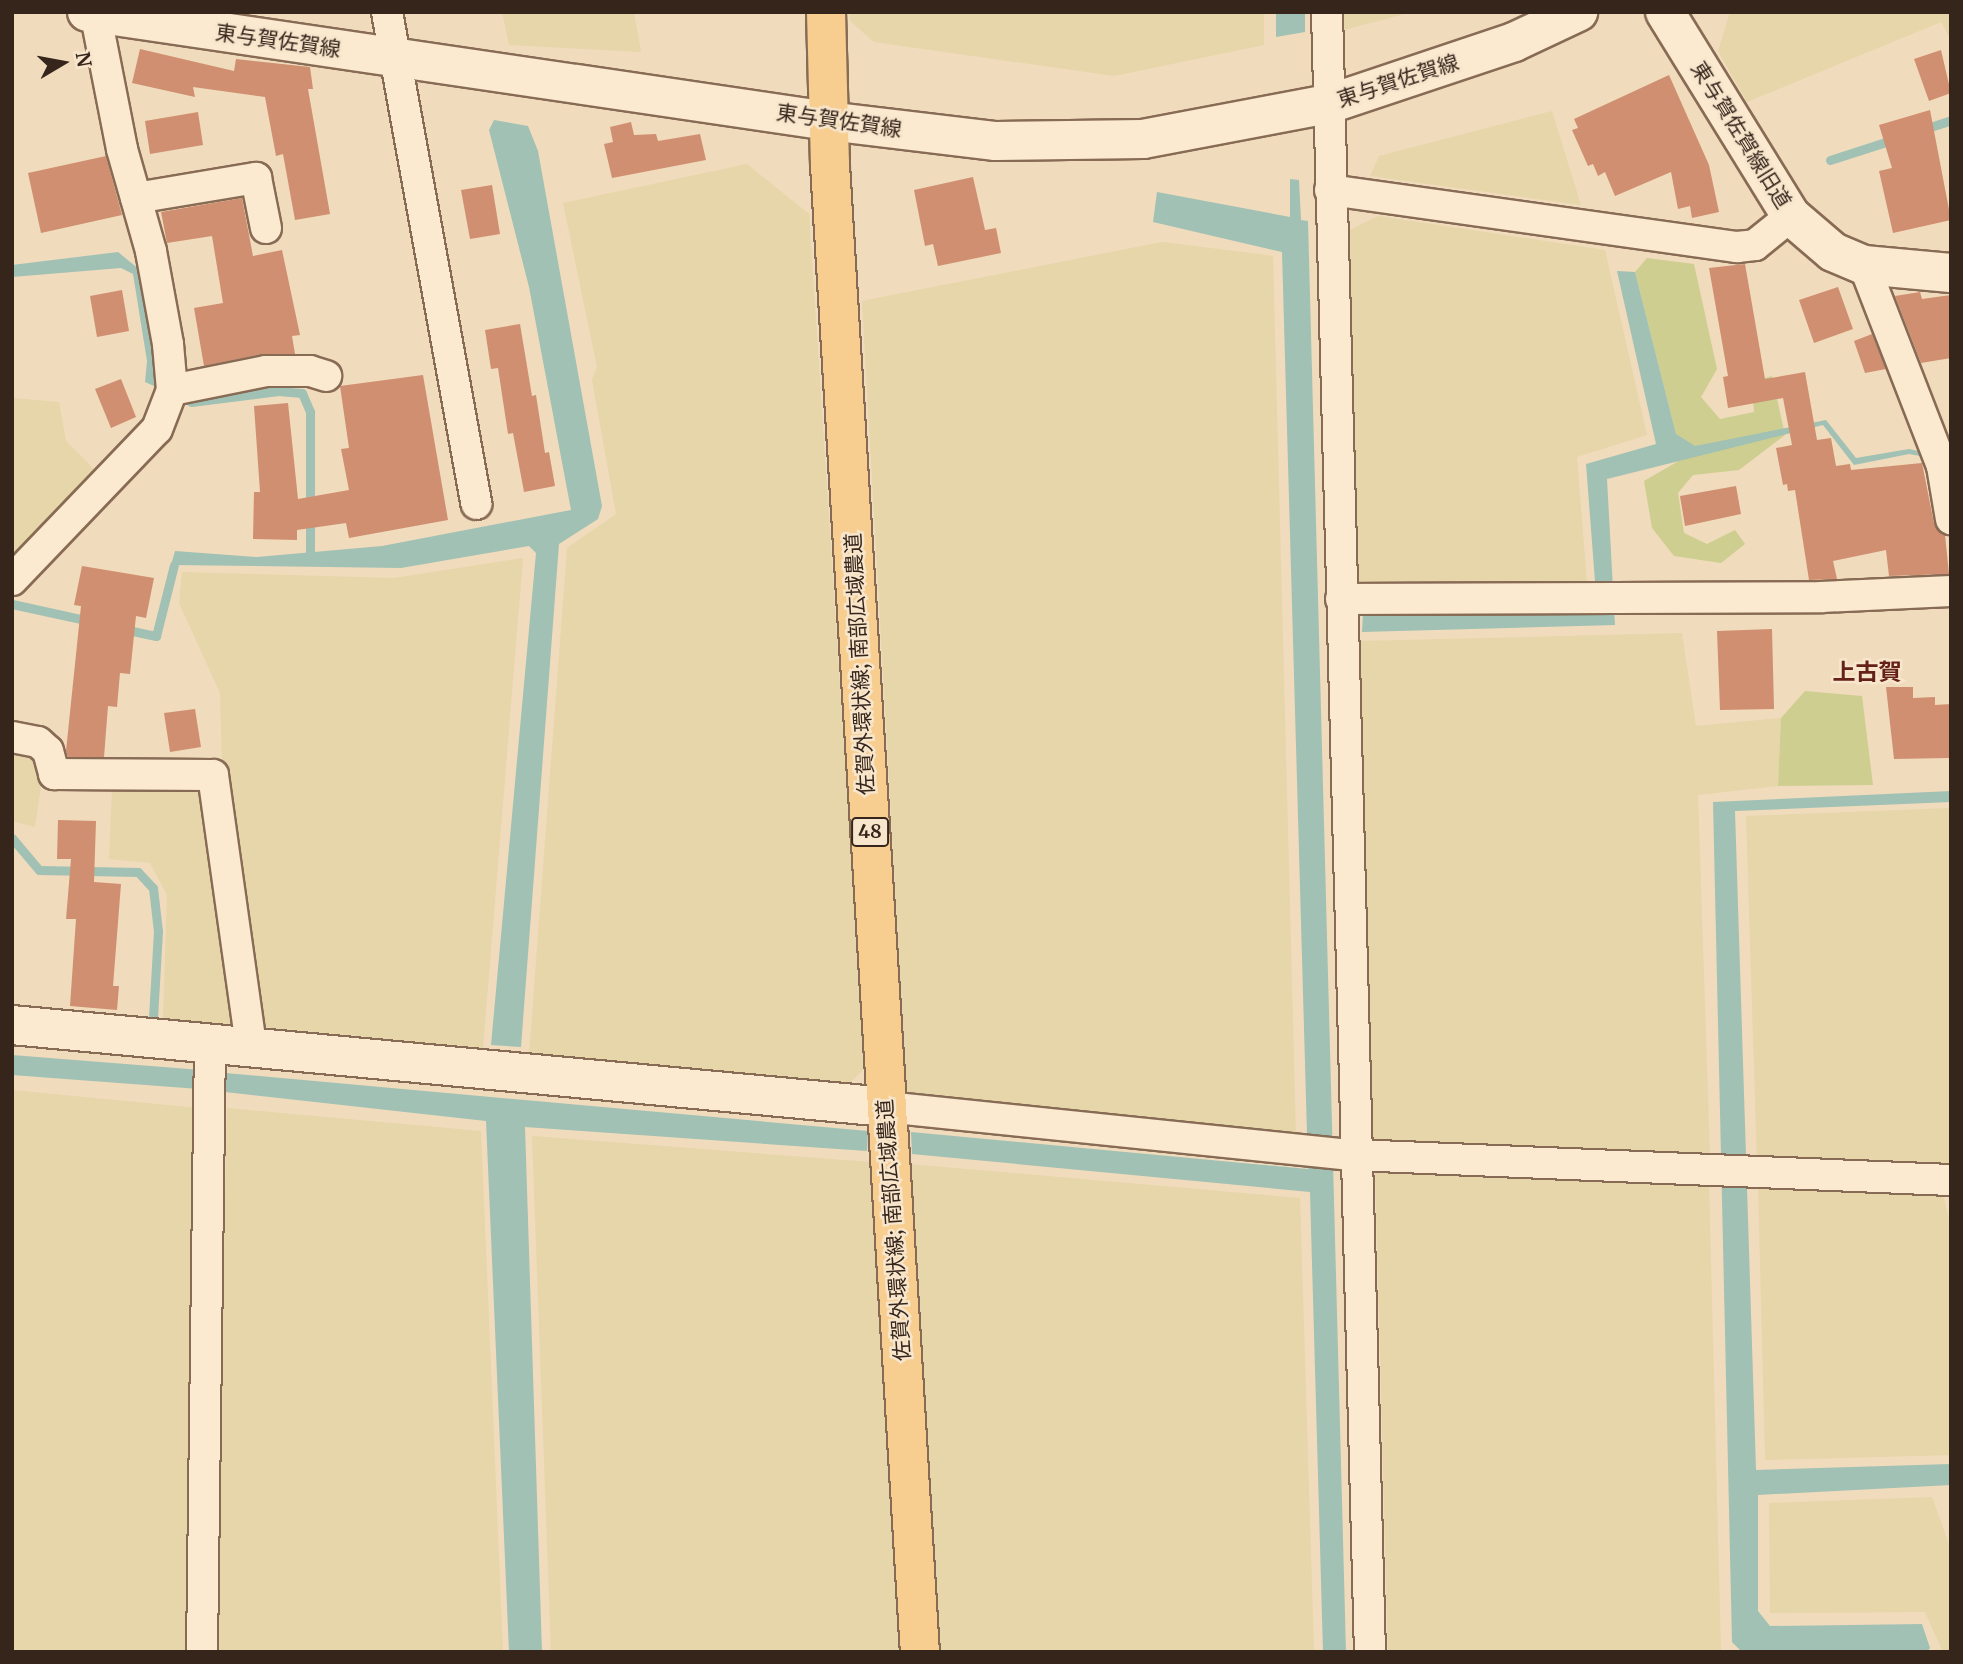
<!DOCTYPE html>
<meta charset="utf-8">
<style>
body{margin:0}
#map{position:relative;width:1963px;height:1664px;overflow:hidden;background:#f0dbbc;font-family:Merriweather,"Noto Sans JP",serif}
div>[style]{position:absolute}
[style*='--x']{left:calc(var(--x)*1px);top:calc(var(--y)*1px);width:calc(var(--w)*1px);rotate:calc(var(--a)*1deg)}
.farmland>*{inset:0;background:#e6d6a9}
.green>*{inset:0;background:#cdce90}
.water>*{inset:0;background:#a0c1b4}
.stream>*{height:9px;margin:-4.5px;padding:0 4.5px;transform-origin:4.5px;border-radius:4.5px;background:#a0c1b4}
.building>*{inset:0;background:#d08f70}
.roads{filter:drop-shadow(2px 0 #886b55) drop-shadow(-2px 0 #886b55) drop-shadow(0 2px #886b55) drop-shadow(0 -2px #886b55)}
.minor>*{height:30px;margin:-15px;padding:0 15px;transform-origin:15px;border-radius:15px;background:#fbeacf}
.tertiary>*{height:38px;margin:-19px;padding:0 19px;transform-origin:19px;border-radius:19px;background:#fbeacf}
.secondary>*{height:38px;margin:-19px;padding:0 19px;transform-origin:19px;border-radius:19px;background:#fbeacf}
.primary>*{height:38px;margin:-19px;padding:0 19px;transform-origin:19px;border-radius:19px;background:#f7cd90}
span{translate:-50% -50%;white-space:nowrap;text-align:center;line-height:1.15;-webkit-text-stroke:5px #f7e6cc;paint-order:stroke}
.shield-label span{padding:2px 5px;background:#f7e6cc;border:2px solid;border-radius:5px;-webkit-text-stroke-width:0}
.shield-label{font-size:19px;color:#36251b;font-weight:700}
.street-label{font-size:21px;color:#36251b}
.neighbourhood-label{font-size:23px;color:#652018;font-weight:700}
.frame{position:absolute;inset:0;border:14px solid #36251b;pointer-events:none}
.north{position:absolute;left:28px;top:28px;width:70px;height:70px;-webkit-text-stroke:5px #f7e6cc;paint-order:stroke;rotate:80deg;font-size:19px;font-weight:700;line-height:28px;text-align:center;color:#36251b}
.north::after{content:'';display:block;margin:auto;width:24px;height:32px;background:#36251b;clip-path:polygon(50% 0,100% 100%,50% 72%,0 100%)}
</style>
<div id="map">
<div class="farmland">
<i style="clip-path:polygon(502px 12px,634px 12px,641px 52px,509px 45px)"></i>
<i style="clip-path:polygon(850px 12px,1264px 12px,1264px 45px,1114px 76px,874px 42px,850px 21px)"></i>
<i style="clip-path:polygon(1343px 12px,1412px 12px,1344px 30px)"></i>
<i style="clip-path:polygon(1730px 12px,1951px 12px,1951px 40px,1941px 22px,1747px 102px,1718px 51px)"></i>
<i style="clip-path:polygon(1552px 111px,1581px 205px,1370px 176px,1379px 156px)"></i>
<i style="clip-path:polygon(747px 164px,809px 214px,865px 1068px,850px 1083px,529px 1055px,567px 548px,616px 514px,592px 380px,597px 367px,563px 203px)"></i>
<i style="clip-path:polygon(1378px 216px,1605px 250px,1647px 435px,1577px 457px,1587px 583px,1355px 590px,1350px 230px)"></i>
<i style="clip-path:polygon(1162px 242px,1273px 256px,1296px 1138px,907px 1098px,862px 301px)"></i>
<i style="clip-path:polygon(12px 398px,59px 402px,66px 441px,97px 472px,12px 557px)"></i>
<i style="clip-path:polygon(523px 558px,483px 1048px,263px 1027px,222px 765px,220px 693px,179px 603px,182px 572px,394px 578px)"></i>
<i style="clip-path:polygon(1682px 633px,1696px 726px,1781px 718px,1778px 786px,1698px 795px,1710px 1157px,1372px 1143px,1360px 641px)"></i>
<i style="clip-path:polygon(12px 751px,38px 757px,42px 779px,35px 827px,12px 821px)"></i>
<i style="clip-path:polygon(207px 786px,238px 1028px,163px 1022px,167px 895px,150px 863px,109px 859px,112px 789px)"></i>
<i style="clip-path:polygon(1951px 808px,1951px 1170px,1757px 1162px,1746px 816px)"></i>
<i style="clip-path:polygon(12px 1090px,198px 1108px,190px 1652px,12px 1652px)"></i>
<i style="clip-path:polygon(227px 1108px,481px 1131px,503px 1652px,216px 1652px)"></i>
<i style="clip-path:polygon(532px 1136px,871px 1162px,901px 1652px,551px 1652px)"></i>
<i style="clip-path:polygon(909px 1164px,1300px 1198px,1314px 1652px,940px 1652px)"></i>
<i style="clip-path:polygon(1375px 1166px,1709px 1183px,1721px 1652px,1388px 1652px)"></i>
<i style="clip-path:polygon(1758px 1184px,1943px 1195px,1951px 1226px,1951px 1455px,1765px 1460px)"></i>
<i style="clip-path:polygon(1932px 1497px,1951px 1550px,1951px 1652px,1943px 1652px,1925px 1612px,1770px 1613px,1769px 1503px)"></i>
</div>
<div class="green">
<i style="clip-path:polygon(1647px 258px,1694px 264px,1717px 369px,1701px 397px,1720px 419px,1754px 412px,1752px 382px,1772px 376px,1785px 435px,1739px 470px,1693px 475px,1678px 493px,1684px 533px,1707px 544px,1735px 530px,1745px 544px,1721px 563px,1674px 556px,1652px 528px,1644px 481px,1689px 455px,1676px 434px,1635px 272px)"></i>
<i style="clip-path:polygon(1805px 691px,1862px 696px,1873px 785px,1778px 786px,1781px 718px)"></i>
</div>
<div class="water">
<i style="clip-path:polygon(1276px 12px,1305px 12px,1305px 32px,1276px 37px)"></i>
<i style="clip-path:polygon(494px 120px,528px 126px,538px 151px,602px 506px,598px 519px,559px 544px,521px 1047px,491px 1045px,536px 553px,529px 546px,401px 568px,171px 565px,175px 551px,257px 557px,382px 546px,571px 510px,529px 287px,489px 130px)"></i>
<i style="clip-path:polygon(1290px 179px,1299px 180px,1301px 220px,1308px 221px,1346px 1652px,1323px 1652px,1310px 1192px,912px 1154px,911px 1132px,1308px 1169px,1282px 252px,1153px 222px,1157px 192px,1290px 217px)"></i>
<i style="clip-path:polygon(118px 252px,140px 270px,156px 376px,154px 386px,145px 382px,147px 361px,133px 274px,121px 268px,12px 277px,12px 265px)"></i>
<i style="clip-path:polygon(1617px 271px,1635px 272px,1676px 434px,1695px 446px,1826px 420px,1856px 458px,1909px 449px,1927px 453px,1951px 445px,1951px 450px,1926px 457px,1909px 454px,1854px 465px,1823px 425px,1607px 479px,1615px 625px,1362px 632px,1363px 614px,1597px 607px,1586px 464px,1656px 444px)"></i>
<i style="clip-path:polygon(1951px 791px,1951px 802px,1735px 811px,1756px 1470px,1951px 1464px,1951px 1485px,1758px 1495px,1758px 1611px,1770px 1626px,1922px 1624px,1930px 1648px,1927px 1652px,1742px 1652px,1732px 1642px,1713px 802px)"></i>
<i style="clip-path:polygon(12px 1055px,201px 1070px,199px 1089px,12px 1075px)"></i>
<i style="clip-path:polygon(225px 1073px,868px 1131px,867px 1151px,525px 1127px,542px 1652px,509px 1652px,486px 1121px,225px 1092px)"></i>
</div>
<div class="stream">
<i style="--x:1924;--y:129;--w:28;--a:-18"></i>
<i style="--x:1830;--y:160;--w:68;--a:-17.9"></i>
<i style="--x:191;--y:402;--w:88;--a:-7.2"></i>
<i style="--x:278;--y:391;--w:24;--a:5"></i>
<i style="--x:302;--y:393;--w:21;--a:67"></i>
<i style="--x:310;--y:412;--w:149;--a:90"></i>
<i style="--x:12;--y:604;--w:79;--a:12.4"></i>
<i style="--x:123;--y:629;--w:34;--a:12"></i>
<i style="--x:156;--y:636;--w:73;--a:-75.8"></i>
<i style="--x:12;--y:838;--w:42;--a:49.8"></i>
<i style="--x:39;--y:870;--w:99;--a:1.2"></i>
<i style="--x:138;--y:872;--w:22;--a:47"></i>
<i style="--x:153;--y:888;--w:43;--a:83.4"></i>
<i style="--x:158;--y:931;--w:88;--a:93.3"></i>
</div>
<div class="building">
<i style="clip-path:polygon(140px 49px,234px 71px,236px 59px,310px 67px,313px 89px,308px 89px,330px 214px,295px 220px,283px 154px,276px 156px,265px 97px,193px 87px,195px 97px,132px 83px)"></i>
<i style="clip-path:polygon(1941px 50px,1951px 93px,1929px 101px,1914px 59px)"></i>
<i style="clip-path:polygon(1669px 75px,1709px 165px,1719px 212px,1692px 218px,1690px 206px,1678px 209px,1671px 172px,1615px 196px,1605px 172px,1598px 176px,1593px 164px,1588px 166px,1572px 130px,1578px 128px,1574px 119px)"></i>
<i style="clip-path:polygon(1930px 110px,1951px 220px,1893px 233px,1879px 171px,1892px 168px,1879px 125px)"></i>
<i style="clip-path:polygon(198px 112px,203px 145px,150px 154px,145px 121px)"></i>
<i style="clip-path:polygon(631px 122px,634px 135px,656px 134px,658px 141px,700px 134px,706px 160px,612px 178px,604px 144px,613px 142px,610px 127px)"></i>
<i style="clip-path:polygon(106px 156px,122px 215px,41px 233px,28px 173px)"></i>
<i style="clip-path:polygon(973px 177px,985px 230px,996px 228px,1001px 253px,938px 266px,933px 244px,925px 246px,914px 190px)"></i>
<i style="clip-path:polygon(492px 185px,500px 234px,470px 239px,461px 190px)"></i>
<i style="clip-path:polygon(242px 198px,253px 256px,282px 250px,300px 335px,292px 336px,295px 354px,263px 354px,204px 366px,194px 308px,223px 303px,212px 236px,167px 243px,161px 212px)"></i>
<i style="clip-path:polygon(1745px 264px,1765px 379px,1805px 372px,1817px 440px,1831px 438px,1836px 466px,1850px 464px,1851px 470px,1922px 463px,1934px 523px,1945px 535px,1949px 574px,1889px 576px,1886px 550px,1833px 561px,1837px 579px,1809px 580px,1795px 490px,1788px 491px,1787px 484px,1783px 485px,1776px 448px,1792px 445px,1783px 398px,1728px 408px,1723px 377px,1728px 376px,1709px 268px)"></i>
<i style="clip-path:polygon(1838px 287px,1853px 329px,1814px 343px,1799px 300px)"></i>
<i style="clip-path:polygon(122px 290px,129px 331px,97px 337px,90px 296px)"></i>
<i style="clip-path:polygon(1920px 292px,1922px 299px,1951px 295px,1951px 358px,1921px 363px,1895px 296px)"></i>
<i style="clip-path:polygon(520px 324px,532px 396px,536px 395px,545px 453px,549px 452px,555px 486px,524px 492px,513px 433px,508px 434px,498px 368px,491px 369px,485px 330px)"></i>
<i style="clip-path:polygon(1872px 334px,1886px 369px,1865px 373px,1854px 341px)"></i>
<i style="clip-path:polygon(423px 375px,448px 520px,349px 538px,346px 523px,297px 530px,297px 540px,253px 539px,254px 492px,260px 492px,254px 406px,288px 403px,298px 499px,349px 490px,341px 449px,349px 448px,340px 386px)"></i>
<i style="clip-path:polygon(121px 379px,136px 417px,111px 428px,95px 389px)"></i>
<i style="clip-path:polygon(1736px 486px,1741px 514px,1685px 526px,1680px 496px)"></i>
<i style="clip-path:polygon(82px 566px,154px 578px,146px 618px,136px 616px,130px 674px,120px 673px,117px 707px,108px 706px,104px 757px,68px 757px,66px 751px,81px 606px,74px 605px)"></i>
<i style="clip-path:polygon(1772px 629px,1774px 709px,1720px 710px,1717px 631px)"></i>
<i style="clip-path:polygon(1886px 687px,1913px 687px,1913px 698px,1935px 697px,1935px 705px,1951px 704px,1949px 758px,1894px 759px)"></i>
<i style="clip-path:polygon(195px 709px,201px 747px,170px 752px,164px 713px)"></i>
<i style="clip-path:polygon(58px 820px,96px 821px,94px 882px,121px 884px,113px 986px,119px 986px,117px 1010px,70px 1006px,76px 919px,66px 919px,71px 859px,57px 859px)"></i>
</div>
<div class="roads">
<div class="minor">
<i style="--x:387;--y:12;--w:500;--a:79.7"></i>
<i style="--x:1327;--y:12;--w:1641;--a:88.5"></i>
<i style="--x:1330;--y:190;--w:411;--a:8"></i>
<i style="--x:1737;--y:247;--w:18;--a:-6"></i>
<i style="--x:1755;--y:245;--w:46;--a:-38.9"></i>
<i style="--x:136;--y:198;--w:122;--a:-9.5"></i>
<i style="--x:256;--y:178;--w:51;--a:78.7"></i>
<i style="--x:1864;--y:265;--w:216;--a:68.8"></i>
<i style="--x:1942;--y:466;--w:54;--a:80.4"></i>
<i style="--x:172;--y:390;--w:96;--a:-11.4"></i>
<i style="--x:266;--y:371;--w:44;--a:0"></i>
<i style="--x:310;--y:371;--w:17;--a:17"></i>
<i style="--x:12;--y:580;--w:209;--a:-46.2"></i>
<i style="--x:157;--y:429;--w:42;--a:-69"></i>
<i style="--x:172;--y:390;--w:46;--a:-95"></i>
<i style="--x:168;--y:344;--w:95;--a:-100.4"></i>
<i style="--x:151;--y:251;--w:106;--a:-105.9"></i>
<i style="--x:122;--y:149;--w:140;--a:-101.1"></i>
<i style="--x:1341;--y:599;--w:480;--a:-0.2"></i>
<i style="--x:1821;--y:597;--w:130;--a:-2.6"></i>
<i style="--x:12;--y:737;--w:26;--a:11"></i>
<i style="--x:38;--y:742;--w:13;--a:42"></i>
<i style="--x:48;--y:751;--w:24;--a:75"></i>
<i style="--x:54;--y:774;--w:159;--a:0.4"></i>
<i style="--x:213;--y:775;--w:273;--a:82"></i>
<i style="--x:886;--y:1107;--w:470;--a:5.9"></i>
<i style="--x:1354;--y:1155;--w:598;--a:2.4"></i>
<i style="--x:202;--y:1652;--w:611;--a:-89.25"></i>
</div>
<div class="tertiary">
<i style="--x:12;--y:1025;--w:878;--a:5.36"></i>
</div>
<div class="secondary">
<i style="--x:87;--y:12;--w:749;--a:8.37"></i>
<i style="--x:828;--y:121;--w:169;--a:6.8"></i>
<i style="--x:996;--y:141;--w:147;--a:-0.8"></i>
<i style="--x:1143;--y:139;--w:189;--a:-10.7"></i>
<i style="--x:1329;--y:104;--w:195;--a:-18.5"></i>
<i style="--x:1514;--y:42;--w:71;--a:-25.1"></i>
<i style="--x:1665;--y:12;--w:240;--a:58.3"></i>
<i style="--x:1791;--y:216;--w:55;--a:40.6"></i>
<i style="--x:1833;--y:252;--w:34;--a:23"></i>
<i style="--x:1864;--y:265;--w:87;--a:5.3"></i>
</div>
<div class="primary">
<i style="--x:826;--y:12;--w:153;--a:88.5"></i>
<i style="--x:830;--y:165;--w:1490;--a:86.54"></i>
</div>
</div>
<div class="shield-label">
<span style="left:870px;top:832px">48</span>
</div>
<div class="street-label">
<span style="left:278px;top:41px;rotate:8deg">東与賀佐賀線</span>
<span style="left:1398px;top:81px;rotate:-18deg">東与賀佐賀線</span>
<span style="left:839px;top:121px;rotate:8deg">東与賀佐賀線</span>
<span style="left:1741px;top:135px;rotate:58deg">東与賀佐賀線旧道</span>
<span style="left:860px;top:664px;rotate:-93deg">佐賀外環状線; 南部広域農道</span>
<span style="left:894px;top:1230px;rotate:-94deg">佐賀外環状線; 南部広域農道</span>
</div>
<div class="neighbourhood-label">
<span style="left:1867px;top:672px">上古賀</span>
</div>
<div class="frame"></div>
<div class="north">N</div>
</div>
